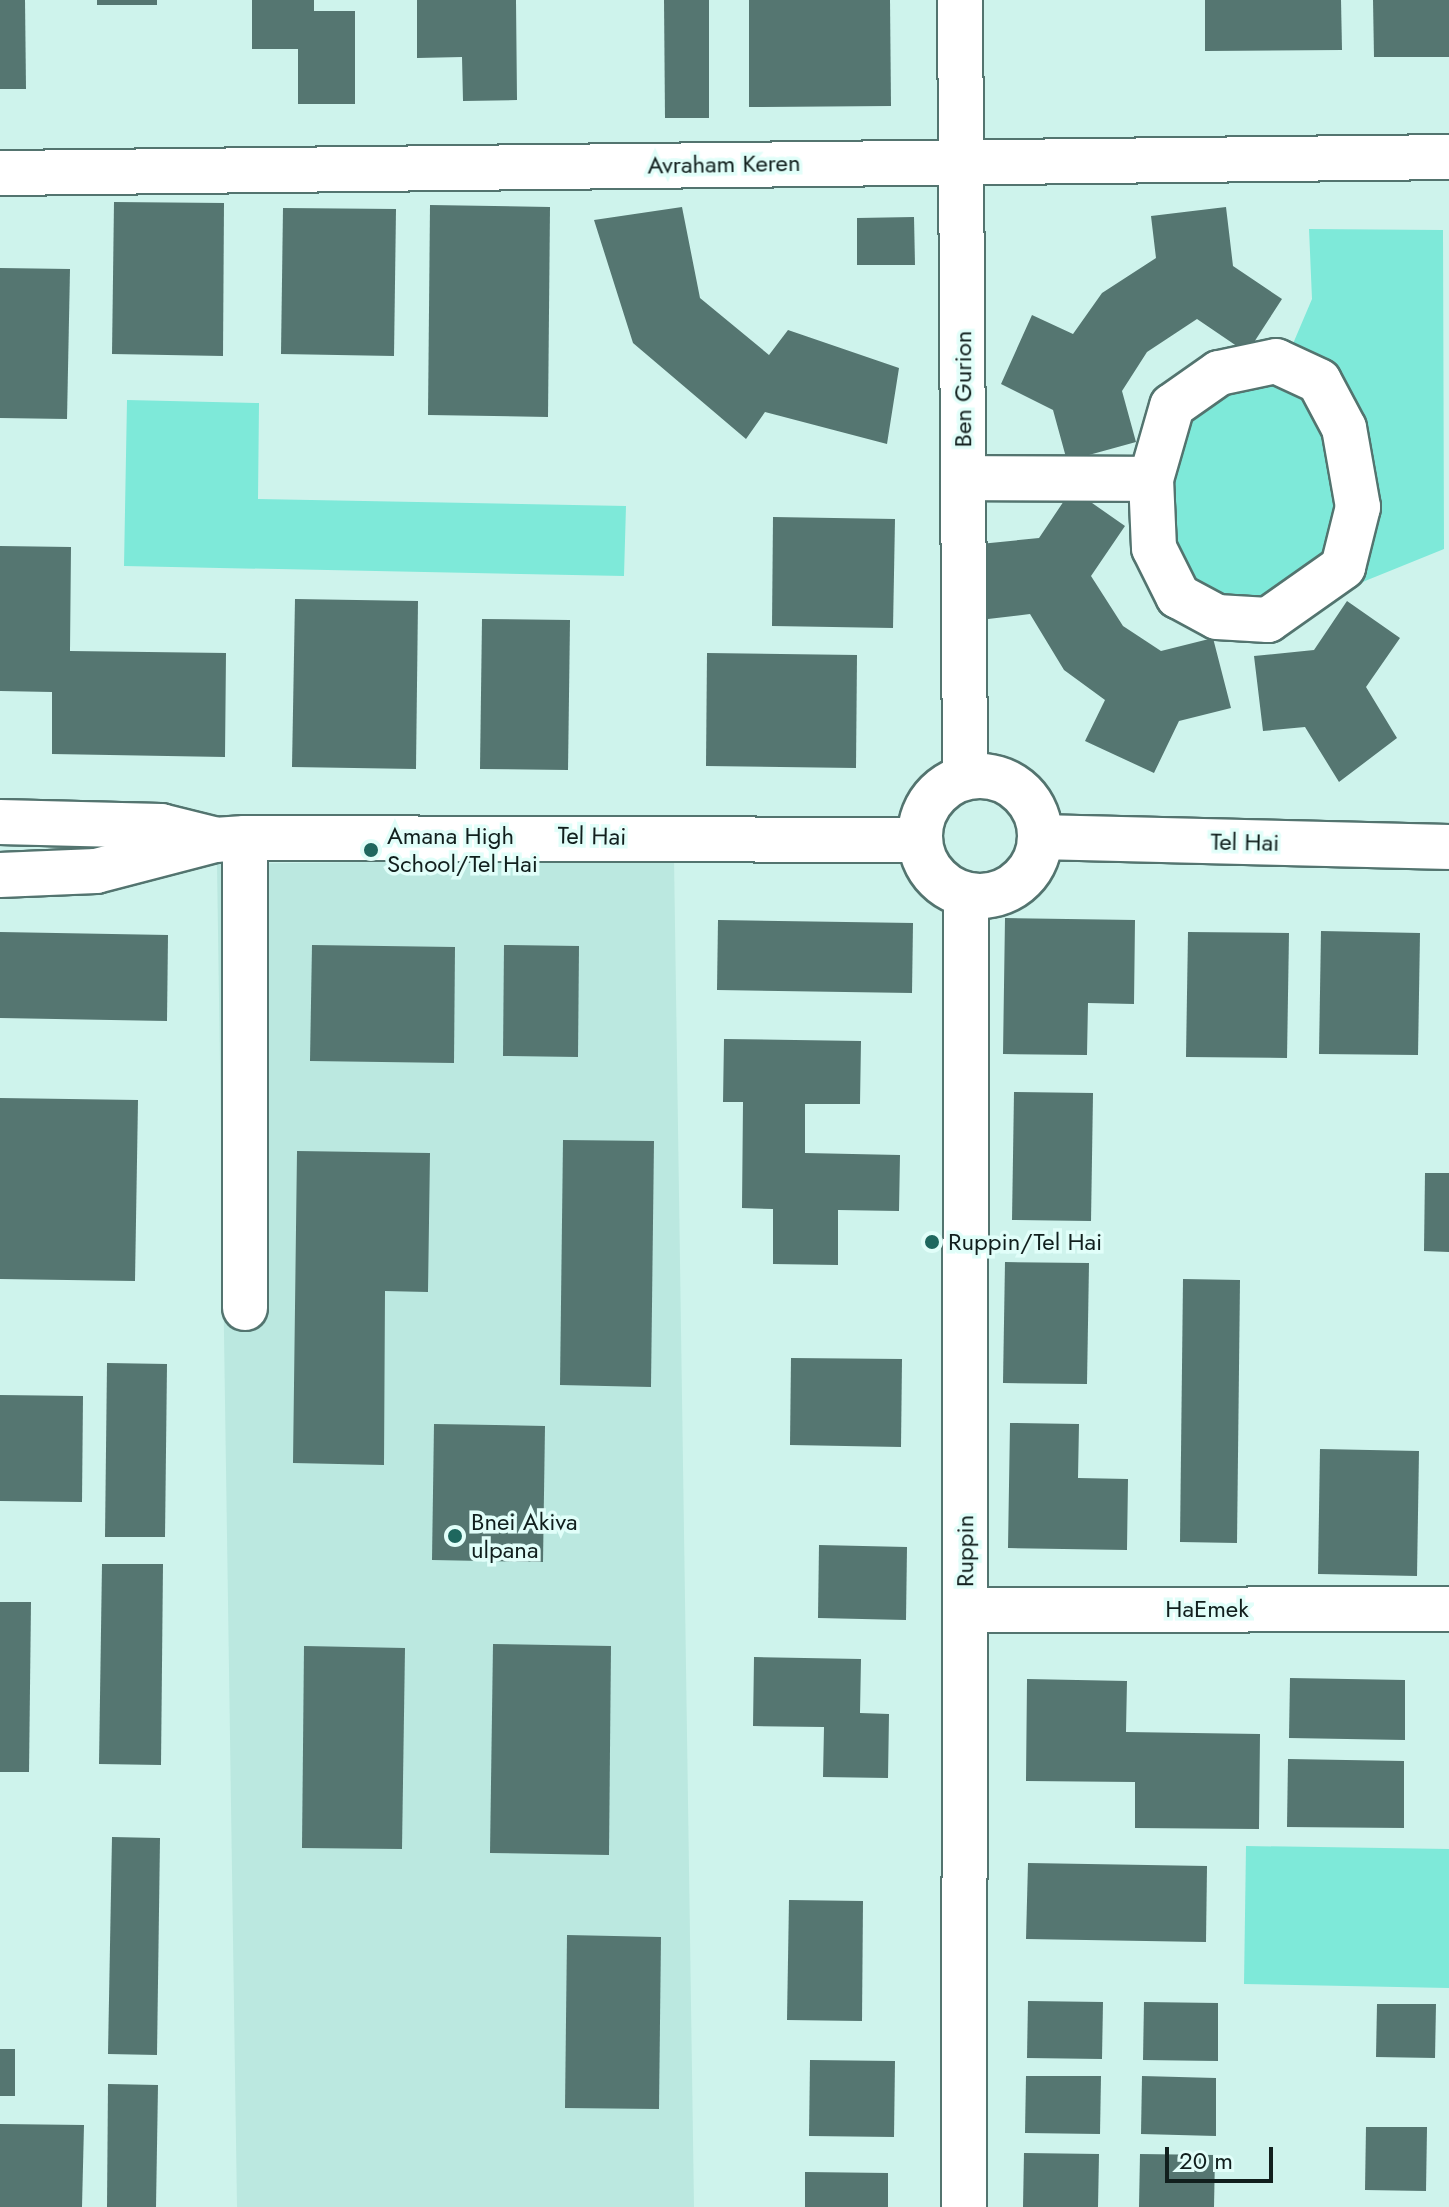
<!DOCTYPE html>
<style>
body{margin:0}
#map{position:relative;width:1449px;height:2207px;overflow:hidden;background:#cef3ec;font-family:Jost,sans-serif}
div>[style]{position:absolute}
[style*='--x']{left:calc(var(--x)*1px);top:calc(var(--y)*1px);width:calc(var(--w)*1px);rotate:calc(var(--a)*1deg)}
.built>*{inset:0;background:#bbe8e0}
.green>*{inset:0;background:#7ee9d9}
.building>*{inset:0;background:#557671}
.roads{filter:drop-shadow(2px 0 #53746f) drop-shadow(-2px 0 #53746f) drop-shadow(0 2px #53746f) drop-shadow(0 -2px #53746f)}
.minor>*{height:44px;margin:-22px;padding:0 22px;transform-origin:22px;border-radius:22px;background:#fff}
.minor>.ring{margin:-22px;padding:0;box-sizing:content-box;background:none;border:44px solid #fff;border-radius:50%}
.dots>*{width:22px;height:22px;translate:-50% -50%;box-sizing:border-box;border:4px solid #e1fef9;border-radius:50%}
span{translate:-50% -50%;white-space:nowrap;text-align:center;line-height:1.15;-webkit-text-stroke:7px #e1fef9;paint-order:stroke}
.street-label{font-size:24px;color:#111f1d}
.poi-label{font-size:24px;color:#111f1d}
.left{translate:0 -50%;text-align:left}
.scale{position:absolute;left:1165px;top:2147px;width:108px;height:36px;box-sizing:border-box;border:4px solid #111f1d;border-top:0;padding-left:10px;font-size:24px;line-height:28px;white-space:nowrap;color:#111f1d;-webkit-text-stroke:6px #e1fef9;paint-order:stroke}
</style>
<div id="map">
<div class="built">
<i style="clip-path:polygon(674px 858px,694px 2207px,237px 2207px,217px 864px)"></i>
</div>
<div class="green">
<i style="clip-path:polygon(1309px 229px,1443px 230px,1444px 549px,1365px 581px,1276px 631px,1172px 611px,1160px 389px,1292px 346px,1312px 299px)"></i>
<i style="clip-path:polygon(127px 400px,259px 403px,258px 499px,626px 506px,624px 576px,124px 566px)"></i>
<i style="clip-path:polygon(1246px 1846px,1449px 1849px,1449px 1988px,1244px 1984px)"></i>
</div>
<div class="building">
<i style="clip-path:polygon(0 0,25px 0,26px 89px,0 89px)"></i>
<i style="clip-path:polygon(97px 0,157px 0,157px 5px,97px 5px)"></i>
<i style="clip-path:polygon(252px 0,314px 0,314px 11px,355px 11px,355px 104px,298px 104px,298px 49px,252px 49px)"></i>
<i style="clip-path:polygon(417px 0,516px 0,517px 100px,463px 101px,462px 57px,417px 58px)"></i>
<i style="clip-path:polygon(664px 0,709px 0,709px 118px,665px 118px)"></i>
<i style="clip-path:polygon(749px 0,890px 0,891px 106px,749px 107px)"></i>
<i style="clip-path:polygon(1205px 0,1341px 0,1342px 50px,1205px 51px)"></i>
<i style="clip-path:polygon(1373px 0,1449px 0,1449px 57px,1374px 57px)"></i>
<i style="clip-path:polygon(114px 202px,224px 203px,223px 356px,112px 354px)"></i>
<i style="clip-path:polygon(430px 205px,550px 207px,548px 417px,428px 415px)"></i>
<i style="clip-path:polygon(682px 207px,700px 298px,769px 355px,788px 330px,899px 368px,887px 444px,765px 412px,746px 439px,633px 343px,594px 220px)"></i>
<i style="clip-path:polygon(1226px 207px,1233px 266px,1282px 299px,1247px 353px,1197px 319px,1147px 352px,1122px 391px,1136px 442px,1067px 461px,1053px 410px,1001px 384px,1032px 315px,1073px 334px,1102px 293px,1156px 258px,1151px 216px)"></i>
<i style="clip-path:polygon(283px 208px,396px 209px,394px 356px,281px 354px)"></i>
<i style="clip-path:polygon(914px 217px,915px 265px,857px 265px,857px 218px)"></i>
<i style="clip-path:polygon(0 268px,70px 269px,67px 419px,0 418px)"></i>
<i style="clip-path:polygon(1072px 489px,1125px 526px,1091px 576px,1123px 626px,1161px 651px,1213px 638px,1231px 708px,1179px 721px,1154px 773px,1085px 741px,1105px 700px,1064px 670px,1030px 614px,988px 619px,980px 544px,1039px 538px)"></i>
<i style="clip-path:polygon(773px 517px,895px 519px,893px 628px,772px 626px)"></i>
<i style="clip-path:polygon(0 546px,71px 547px,70px 651px,226px 653px,225px 757px,52px 754px,52px 692px,0 691px)"></i>
<i style="clip-path:polygon(295px 599px,418px 601px,416px 769px,292px 767px)"></i>
<i style="clip-path:polygon(1347px 601px,1400px 638px,1366px 687px,1397px 738px,1339px 782px,1305px 727px,1263px 731px,1254px 656px,1314px 650px)"></i>
<i style="clip-path:polygon(482px 619px,570px 620px,568px 770px,480px 769px)"></i>
<i style="clip-path:polygon(707px 653px,857px 655px,856px 768px,706px 766px)"></i>
<i style="clip-path:polygon(1005px 918px,1135px 920px,1134px 1004px,1088px 1003px,1087px 1055px,1003px 1054px)"></i>
<i style="clip-path:polygon(718px 920px,913px 923px,912px 993px,717px 990px)"></i>
<i style="clip-path:polygon(1321px 931px,1420px 933px,1418px 1055px,1319px 1054px)"></i>
<i style="clip-path:polygon(0 932px,168px 935px,167px 1021px,0 1018px)"></i>
<i style="clip-path:polygon(1188px 932px,1289px 933px,1287px 1058px,1186px 1057px)"></i>
<i style="clip-path:polygon(312px 945px,455px 947px,454px 1063px,310px 1061px)"></i>
<i style="clip-path:polygon(504px 945px,579px 946px,578px 1057px,503px 1056px)"></i>
<i style="clip-path:polygon(724px 1039px,861px 1041px,860px 1104px,805px 1104px,805px 1153px,900px 1155px,899px 1211px,838px 1210px,838px 1265px,773px 1264px,773px 1209px,742px 1208px,743px 1102px,723px 1102px)"></i>
<i style="clip-path:polygon(1014px 1092px,1093px 1093px,1091px 1221px,1012px 1220px)"></i>
<i style="clip-path:polygon(0 1098px,138px 1100px,135px 1281px,0 1279px)"></i>
<i style="clip-path:polygon(563px 1140px,654px 1141px,651px 1387px,560px 1385px)"></i>
<i style="clip-path:polygon(297px 1151px,430px 1153px,428px 1292px,385px 1291px,384px 1465px,293px 1463px)"></i>
<i style="clip-path:polygon(1425px 1173px,1449px 1173px,1449px 1252px,1424px 1251px)"></i>
<i style="clip-path:polygon(1005px 1262px,1089px 1263px,1087px 1384px,1003px 1383px)"></i>
<i style="clip-path:polygon(1183px 1279px,1240px 1280px,1237px 1543px,1180px 1542px)"></i>
<i style="clip-path:polygon(791px 1358px,902px 1359px,901px 1447px,790px 1445px)"></i>
<i style="clip-path:polygon(107px 1363px,167px 1364px,165px 1537px,105px 1537px)"></i>
<i style="clip-path:polygon(0 1395px,83px 1396px,82px 1502px,0 1501px)"></i>
<i style="clip-path:polygon(1010px 1423px,1079px 1424px,1078px 1478px,1128px 1479px,1127px 1550px,1008px 1548px)"></i>
<i style="clip-path:polygon(434px 1424px,545px 1426px,543px 1562px,432px 1560px)"></i>
<i style="clip-path:polygon(1320px 1449px,1419px 1451px,1417px 1576px,1318px 1574px)"></i>
<i style="clip-path:polygon(819px 1545px,907px 1547px,906px 1620px,818px 1618px)"></i>
<i style="clip-path:polygon(102px 1564px,163px 1564px,161px 1765px,99px 1764px)"></i>
<i style="clip-path:polygon(0 1602px,31px 1602px,29px 1772px,0 1772px)"></i>
<i style="clip-path:polygon(493px 1644px,611px 1646px,609px 1855px,490px 1853px)"></i>
<i style="clip-path:polygon(304px 1646px,405px 1648px,402px 1849px,302px 1848px)"></i>
<i style="clip-path:polygon(754px 1657px,861px 1659px,860px 1713px,889px 1714px,888px 1778px,823px 1777px,824px 1727px,753px 1726px)"></i>
<i style="clip-path:polygon(1290px 1678px,1405px 1680px,1405px 1740px,1289px 1738px)"></i>
<i style="clip-path:polygon(1027px 1679px,1127px 1681px,1126px 1732px,1260px 1734px,1259px 1829px,1135px 1828px,1135px 1782px,1026px 1781px)"></i>
<i style="clip-path:polygon(1288px 1759px,1404px 1761px,1404px 1828px,1287px 1827px)"></i>
<i style="clip-path:polygon(112px 1837px,160px 1838px,157px 2055px,108px 2054px)"></i>
<i style="clip-path:polygon(1028px 1863px,1207px 1866px,1206px 1942px,1026px 1939px)"></i>
<i style="clip-path:polygon(789px 1900px,863px 1901px,862px 2021px,787px 2020px)"></i>
<i style="clip-path:polygon(567px 1935px,661px 1937px,659px 2109px,565px 2108px)"></i>
<i style="clip-path:polygon(1028px 2001px,1103px 2002px,1102px 2059px,1027px 2058px)"></i>
<i style="clip-path:polygon(1144px 2002px,1218px 2003px,1218px 2061px,1143px 2060px)"></i>
<i style="clip-path:polygon(1377px 2004px,1436px 2004px,1435px 2058px,1376px 2057px)"></i>
<i style="clip-path:polygon(0 2049px,15px 2049px,15px 2096px,0 2096px)"></i>
<i style="clip-path:polygon(810px 2060px,895px 2061px,894px 2137px,809px 2136px)"></i>
<i style="clip-path:polygon(1026px 2076px,1101px 2076px,1100px 2134px,1025px 2133px)"></i>
<i style="clip-path:polygon(1142px 2076px,1216px 2078px,1216px 2136px,1141px 2134px)"></i>
<i style="clip-path:polygon(108px 2084px,158px 2085px,156px 2207px,107px 2207px)"></i>
<i style="clip-path:polygon(0 2124px,84px 2125px,82px 2207px,0 2207px)"></i>
<i style="clip-path:polygon(1366px 2127px,1427px 2127px,1426px 2191px,1365px 2190px)"></i>
<i style="clip-path:polygon(1024px 2153px,1099px 2154px,1098px 2207px,1023px 2207px)"></i>
<i style="clip-path:polygon(1140px 2154px,1215px 2155px,1214px 2207px,1139px 2207px)"></i>
<i style="clip-path:polygon(805px 2172px,888px 2173px,888px 2207px,805px 2207px)"></i>
</div>
<div class="roads">
<div class="minor">
<i style="--x:960;--y:0;--w:777;--a:89.63"></i>
<i style="--x:0;--y:173;--w:1449;--a:-0.63"></i>
<i style="--x:963;--y:478;--w:188;--a:0.3"></i>
<i style="--x:1151;--y:479;--w:69;--a:87.5"></i>
<i style="--x:1154;--y:548;--w:54;--a:63.4"></i>
<i style="--x:1178;--y:596;--w:44;--a:28.3"></i>
<i style="--x:1217;--y:617;--w:51;--a:3.4"></i>
<i style="--x:1268;--y:620;--w:92;--a:-35.2"></i>
<i style="--x:1343;--y:567;--w:62;--a:-76"></i>
<i style="--x:1358;--y:507;--w:80;--a:-100"></i>
<i style="--x:1344;--y:428;--w:53;--a:-118"></i>
<i style="--x:1319;--y:381;--w:47;--a:-155.1"></i>
<i style="--x:1276;--y:361;--w:58;--a:168.1"></i>
<i style="--x:1219;--y:373;--w:57;--a:144.9"></i>
<i style="--x:1172;--y:406;--w:76;--a:106"></i>
<i class="ring" style="left:920px;top:776px;width:76px;height:76px"></i>
<i style="--x:0;--y:822;--w:161;--a:1.4"></i>
<i style="--x:161;--y:826;--w:54;--a:14"></i>
<i style="--x:1040;--y:837;--w:409;--a:1.4"></i>
<i style="--x:245;--y:838;--w:470;--a:90"></i>
<i style="--x:0;--y:875;--w:96;--a:-2.4"></i>
<i style="--x:96;--y:871;--w:123;--a:-14.6"></i>
<i style="--x:215;--y:840;--w:30;--a:-4"></i>
<i style="--x:245;--y:838;--w:675;--a:0.17"></i>
<i style="--x:965;--y:1610;--w:484;--a:-0.1"></i>
<i style="--x:964;--y:2207;--w:1312;--a:-89.91"></i>
</div>
</div>
<div class="dots">
<i style="left:371px;top:850px;background:#1e675e"></i>
<i style="left:932px;top:1242px;background:#1e675e"></i>
<i style="left:455px;top:1536px;background:#1e675e"></i>
</div>
<div class="street-label">
<span style="left:724px;top:164px;rotate:-1deg">Avraham Keren</span>
<span style="left:963px;top:389px;rotate:-90deg">Ben Gurion</span>
<span style="left:592px;top:836px;rotate:1deg">Tel Hai</span>
<span style="left:1245px;top:842px;rotate:1deg">Tel Hai</span>
<span style="left:965px;top:1551px;rotate:-90deg">Ruppin</span>
<span style="left:1207px;top:1609px">HaEmek</span>
</div>
<div class="poi-label">
<span class="left" style="left:387px;top:850px">Amana High<br>School/Tel Hai</span>
<span class="left" style="left:948px;top:1242px">Ruppin/Tel Hai</span>
<span class="left" style="left:471px;top:1536px">Bnei Akiva<br>ulpana</span>
</div>
<div class="scale">20 m</div>
</div>
